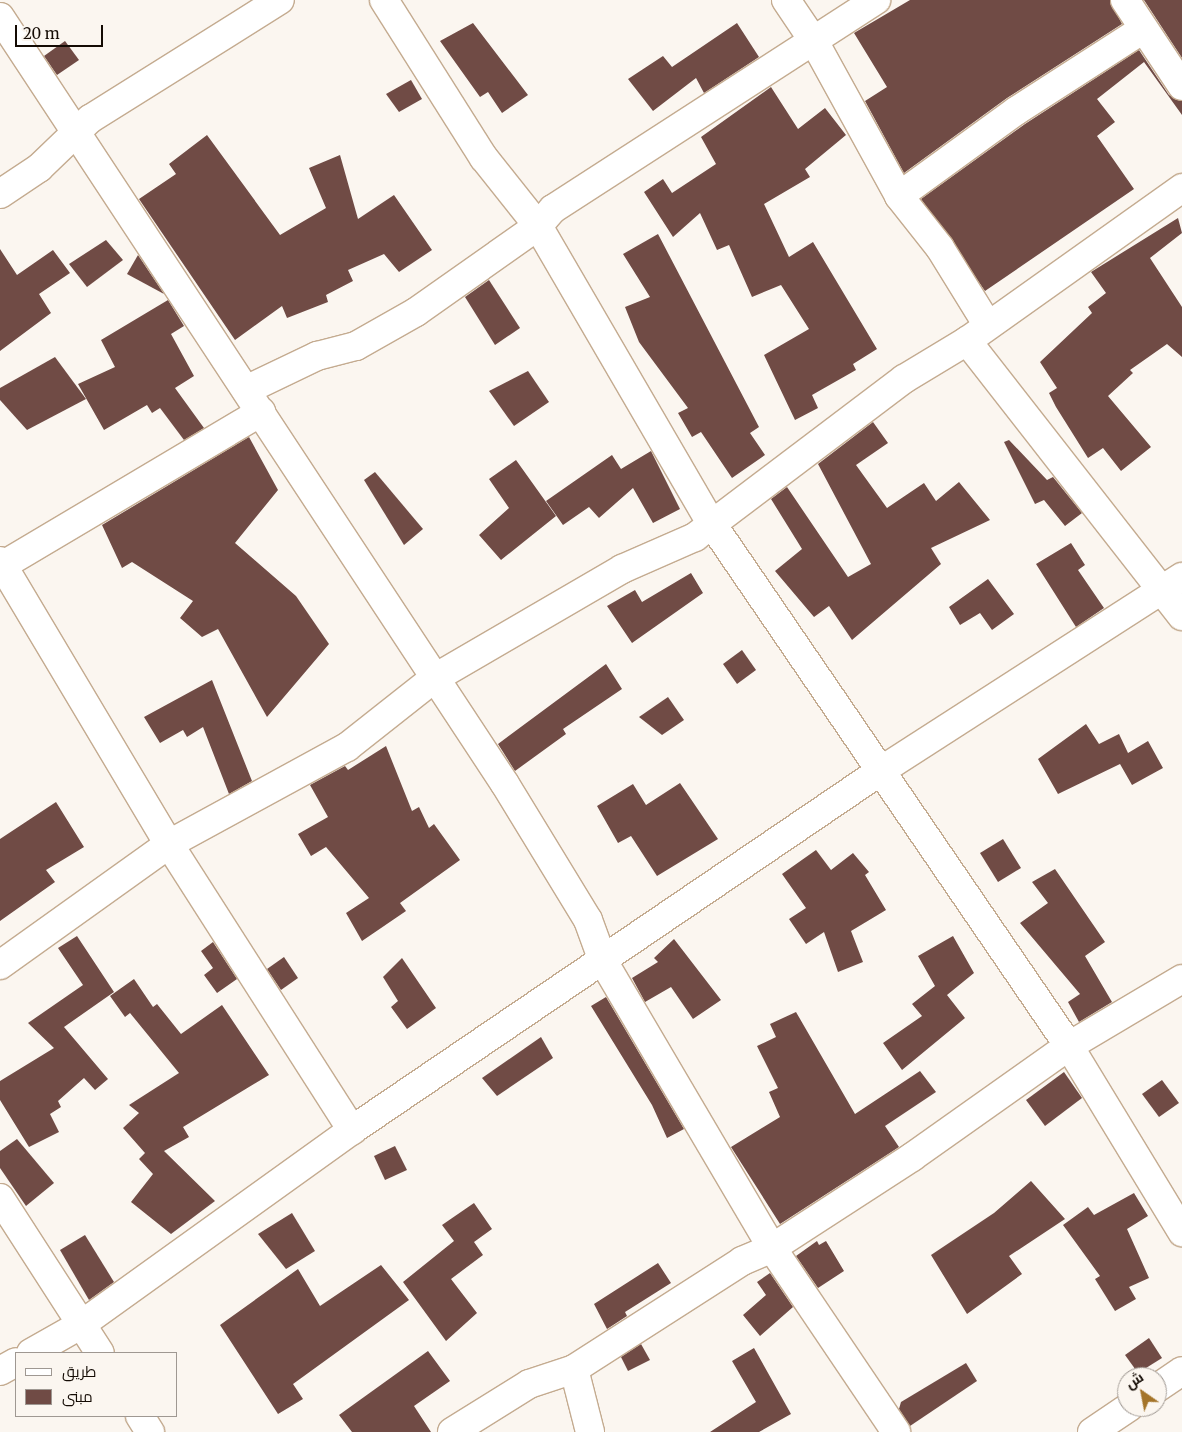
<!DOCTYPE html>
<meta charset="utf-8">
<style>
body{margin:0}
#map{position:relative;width:1182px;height:1432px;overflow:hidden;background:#fbf6f0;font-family:Merriweather,Cairo,serif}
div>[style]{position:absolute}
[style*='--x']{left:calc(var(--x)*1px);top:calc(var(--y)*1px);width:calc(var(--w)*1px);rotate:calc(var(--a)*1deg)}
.building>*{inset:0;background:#704b45}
.roads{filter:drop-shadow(1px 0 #c4ab90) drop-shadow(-1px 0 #c4ab90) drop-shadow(0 1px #c4ab90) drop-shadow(0 -1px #c4ab90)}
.minor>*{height:28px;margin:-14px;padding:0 14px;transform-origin:14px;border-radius:14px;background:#fff}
span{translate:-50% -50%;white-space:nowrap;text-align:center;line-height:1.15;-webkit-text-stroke:5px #fbf6f0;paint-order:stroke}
.legend{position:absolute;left:15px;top:1352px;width:162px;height:65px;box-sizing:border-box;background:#fbf6f0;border:1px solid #9f9892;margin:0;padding:6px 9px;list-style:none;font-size:15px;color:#140b04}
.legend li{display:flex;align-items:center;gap:10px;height:25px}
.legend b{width:25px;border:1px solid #9f9892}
.north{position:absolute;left:1117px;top:1367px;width:50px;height:50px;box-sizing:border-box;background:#fbf6f0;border:1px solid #9f9892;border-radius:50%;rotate:327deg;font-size:14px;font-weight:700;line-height:20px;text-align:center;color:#140b04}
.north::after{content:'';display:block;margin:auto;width:18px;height:22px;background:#a47429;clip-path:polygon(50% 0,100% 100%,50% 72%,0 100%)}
.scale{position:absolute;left:15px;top:25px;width:88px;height:22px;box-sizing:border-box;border:2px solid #140b04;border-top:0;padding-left:6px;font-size:15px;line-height:18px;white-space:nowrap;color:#140b04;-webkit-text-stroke:4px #fbf6f0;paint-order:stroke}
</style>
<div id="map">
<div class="building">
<i style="clip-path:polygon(910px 0,1110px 0,1122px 24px,1007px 98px,904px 173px,865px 101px,887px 87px,854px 33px)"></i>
<i style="clip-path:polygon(1144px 0,1182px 0,1182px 58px)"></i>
<i style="clip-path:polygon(473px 23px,528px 95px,502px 113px,488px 92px,480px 97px,440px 41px)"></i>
<i style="clip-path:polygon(737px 23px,759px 57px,704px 93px,696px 78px,653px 111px,628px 79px,663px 56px,672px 67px)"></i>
<i style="clip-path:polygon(65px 41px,79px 60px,57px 75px,44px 56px)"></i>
<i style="clip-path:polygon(1139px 50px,1169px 95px,1182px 101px,1182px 115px,1144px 62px,1097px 99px,1115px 122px,1097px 136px,1134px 189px,985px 291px,921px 199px,1025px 124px)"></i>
<i style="clip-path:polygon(411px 80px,422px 99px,399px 112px,386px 94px)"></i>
<i style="clip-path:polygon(771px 87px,798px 129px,825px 108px,846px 135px,805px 169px,810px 177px,764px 204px,789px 257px,813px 242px,877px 349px,853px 364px,856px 370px,812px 395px,818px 408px,795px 420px,764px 355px,809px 329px,781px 285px,752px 297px,729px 245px,717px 250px,700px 213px,673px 237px,644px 192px,663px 179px,672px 193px,716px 164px,701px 137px)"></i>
<i style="clip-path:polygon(207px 135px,280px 235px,326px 208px,309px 168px,340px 155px,358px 219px,394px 195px,432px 250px,399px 272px,384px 254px,348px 270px,353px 281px,326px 295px,328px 302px,287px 318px,282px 306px,235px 340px,139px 199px,176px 174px,169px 164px)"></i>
<i style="clip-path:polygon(1178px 218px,1182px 233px,1150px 258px,1182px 307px,1182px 357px,1167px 344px,1130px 370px,1133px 373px,1108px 396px,1151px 447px,1121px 471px,1103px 448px,1088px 458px,1056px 407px,1049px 393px,1057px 388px,1040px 362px,1092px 313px,1088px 307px,1106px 293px,1091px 272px)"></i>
<i style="clip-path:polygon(658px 234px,759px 427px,750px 433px,765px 455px,732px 478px,701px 432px,692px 437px,678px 413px,688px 408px,639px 342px,625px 307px,650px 297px,623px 254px)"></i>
<i style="clip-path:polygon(106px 240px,123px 260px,87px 287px,69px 264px)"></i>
<i style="clip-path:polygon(0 249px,17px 275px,53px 250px,70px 273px,39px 294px,51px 313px,0 351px)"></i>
<i style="clip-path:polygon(138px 255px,164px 294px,127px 274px)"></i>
<i style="clip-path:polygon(489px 280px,520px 328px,495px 345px,465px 297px)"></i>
<i style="clip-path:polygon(168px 300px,184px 326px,171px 334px,194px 376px,175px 388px,204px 428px,184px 440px,160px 408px,152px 413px,147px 405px,104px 430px,78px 384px,115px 367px,101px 340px)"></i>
<i style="clip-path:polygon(55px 357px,86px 399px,27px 430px,0 400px,0 388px)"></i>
<i style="clip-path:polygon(528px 371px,549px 402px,514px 426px,489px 391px)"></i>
<i style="clip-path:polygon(873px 422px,888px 443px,856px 465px,887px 508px,924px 483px,936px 501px,959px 482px,990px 520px,931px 548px,941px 564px,852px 640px,829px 606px,814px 617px,775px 571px,802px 549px,771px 499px,787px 487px,848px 577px,871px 564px,818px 464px)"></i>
<i style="clip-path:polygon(249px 437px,278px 490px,235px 543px,296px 596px,329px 644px,267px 717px,218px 629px,202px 637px,180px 618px,193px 601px,132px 562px,122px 568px,102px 525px)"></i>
<i style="clip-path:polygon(1009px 440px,1047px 480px,1053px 477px,1082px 513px,1065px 526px,1044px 500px,1035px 504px,1004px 442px)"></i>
<i style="clip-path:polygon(651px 451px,680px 509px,653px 523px,633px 488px,599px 518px,589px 507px,563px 525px,546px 501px,612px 455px,621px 469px)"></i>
<i style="clip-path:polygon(516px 460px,556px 516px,501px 560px,479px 535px,509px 508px,489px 479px)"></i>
<i style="clip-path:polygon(375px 472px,423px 529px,404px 545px,364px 480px)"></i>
<i style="clip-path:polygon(1071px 543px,1085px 565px,1078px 570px,1104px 608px,1076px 627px,1036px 564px)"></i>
<i style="clip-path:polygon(691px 573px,703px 593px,632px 643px,607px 606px,635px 590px,642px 602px)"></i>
<i style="clip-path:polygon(988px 579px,1014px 614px,992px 630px,980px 613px,960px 625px,949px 607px)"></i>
<i style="clip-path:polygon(742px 650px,756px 670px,737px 684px,723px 664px)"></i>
<i style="clip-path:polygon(606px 664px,622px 689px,563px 729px,566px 734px,515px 771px,498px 744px)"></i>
<i style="clip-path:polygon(212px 680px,252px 781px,229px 794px,203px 727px,187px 737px,183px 730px,160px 743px,144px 717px)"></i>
<i style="clip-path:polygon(668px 697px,684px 720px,662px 735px,639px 717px)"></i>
<i style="clip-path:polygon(1086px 724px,1099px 744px,1119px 734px,1128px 753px,1148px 741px,1163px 768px,1132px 785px,1120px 764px,1058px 794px,1038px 759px)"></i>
<i style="clip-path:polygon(386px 746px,412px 811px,419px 807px,429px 828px,434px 824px,460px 860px,400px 903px,406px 911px,362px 941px,346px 913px,369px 898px,326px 847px,311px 856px,298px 834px,328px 817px,310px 785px,345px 766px,348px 770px)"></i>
<i style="clip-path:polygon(680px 783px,718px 839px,657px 876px,631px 836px,618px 843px,597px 806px,633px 784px,646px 805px)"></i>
<i style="clip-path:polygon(56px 802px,84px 847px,46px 870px,55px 882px,0 921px,0 839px)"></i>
<i style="clip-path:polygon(1003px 839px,1021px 868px,998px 882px,980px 853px)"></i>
<i style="clip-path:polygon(816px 850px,831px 870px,853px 853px,869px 872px,865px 875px,886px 910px,851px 931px,863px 962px,838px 972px,824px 932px,806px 944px,789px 919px,806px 908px,782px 874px)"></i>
<i style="clip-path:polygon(1055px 869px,1105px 942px,1085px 956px,1112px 1002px,1079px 1022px,1068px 1002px,1080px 994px,1020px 923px,1048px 903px,1032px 882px)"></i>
<i style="clip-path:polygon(77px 936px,114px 992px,64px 1027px,108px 1079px,95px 1090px,84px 1078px,58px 1101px,61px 1107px,50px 1114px,59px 1132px,29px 1147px,0 1100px,0 1081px,54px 1048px,28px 1023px,83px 985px,58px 948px)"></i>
<i style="clip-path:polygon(953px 936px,974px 973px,947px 995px,965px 1018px,902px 1070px,883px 1043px,922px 1016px,912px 1004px,935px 986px,918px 956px)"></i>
<i style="clip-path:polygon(674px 939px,721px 1000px,693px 1019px,671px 987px,645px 1002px,632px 978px,658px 962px,654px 958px)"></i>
<i style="clip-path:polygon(213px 942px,237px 979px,217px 993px,204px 975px,213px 968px,201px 951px)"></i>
<i style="clip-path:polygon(284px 957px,298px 978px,281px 990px,267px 969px)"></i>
<i style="clip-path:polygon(402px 958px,436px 1008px,407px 1029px,391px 1007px,398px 1001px,383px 977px)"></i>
<i style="clip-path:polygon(134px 979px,153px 1007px,157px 1004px,181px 1034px,222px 1005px,269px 1075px,183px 1127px,189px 1137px,164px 1151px,215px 1201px,171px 1234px,131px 1202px,153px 1174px,139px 1159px,145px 1153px,123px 1128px,139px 1113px,129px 1105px,179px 1073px,130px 1013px,125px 1017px,110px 996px)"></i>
<i style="clip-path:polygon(606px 997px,684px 1129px,667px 1138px,652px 1105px,591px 1006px)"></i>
<i style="clip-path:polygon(796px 1012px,855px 1114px,920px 1071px,936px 1092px,885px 1126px,899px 1147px,780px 1224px,731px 1147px,780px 1117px,769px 1092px,778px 1088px,757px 1046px,776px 1037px,770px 1024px)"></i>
<i style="clip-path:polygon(541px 1037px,553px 1058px,497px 1096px,482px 1078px)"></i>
<i style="clip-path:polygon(1064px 1072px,1082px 1098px,1045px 1126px,1026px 1100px)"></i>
<i style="clip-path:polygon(1162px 1080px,1179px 1103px,1159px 1117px,1142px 1094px)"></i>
<i style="clip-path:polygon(17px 1139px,54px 1183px,26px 1206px,0 1168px,0 1151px)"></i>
<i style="clip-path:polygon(395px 1146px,407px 1170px,385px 1180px,374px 1156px)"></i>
<i style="clip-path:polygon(1031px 1181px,1065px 1219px,1009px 1256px,1022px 1274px,967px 1314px,931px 1255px,994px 1213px)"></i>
<i style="clip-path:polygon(1134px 1193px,1148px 1216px,1127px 1229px,1149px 1278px,1129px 1287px,1136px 1299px,1115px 1311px,1095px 1279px,1100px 1276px,1063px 1225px,1088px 1207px,1094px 1215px)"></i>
<i style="clip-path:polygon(474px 1203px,492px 1229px,474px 1242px,483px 1255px,451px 1279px,477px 1313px,446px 1341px,403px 1282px,454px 1241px,442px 1225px)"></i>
<i style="clip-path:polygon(292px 1213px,315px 1251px,286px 1269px,258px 1234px)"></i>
<i style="clip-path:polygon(85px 1235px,114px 1282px,89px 1300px,60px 1250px)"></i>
<i style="clip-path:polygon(817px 1241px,819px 1245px,826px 1241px,844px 1271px,818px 1288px,796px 1256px)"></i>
<i style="clip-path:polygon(658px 1263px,671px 1283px,625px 1312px,627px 1316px,607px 1329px,594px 1304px)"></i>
<i style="clip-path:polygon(381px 1265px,409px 1300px,293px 1384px,303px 1399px,278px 1414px,220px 1325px,298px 1269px,320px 1306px)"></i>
<i style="clip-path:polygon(770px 1273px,793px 1307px,760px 1336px,743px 1315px,766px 1295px,757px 1282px)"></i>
<i style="clip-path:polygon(1149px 1338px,1162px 1358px,1138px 1373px,1125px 1355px)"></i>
<i style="clip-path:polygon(641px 1344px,650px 1360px,628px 1371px,621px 1357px)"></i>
<i style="clip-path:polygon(754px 1348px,791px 1414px,759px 1432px,710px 1432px,756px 1402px,732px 1361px)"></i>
<i style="clip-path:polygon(428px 1351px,450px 1381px,414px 1406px,431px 1432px,352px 1432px,339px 1415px)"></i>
<i style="clip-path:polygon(966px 1363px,977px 1381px,910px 1426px,899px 1409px,901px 1402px)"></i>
</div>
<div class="roads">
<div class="minor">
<i style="--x:384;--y:0;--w:187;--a:57.7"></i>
<i style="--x:484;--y:158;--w:87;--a:51.5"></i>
<i style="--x:538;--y:226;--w:341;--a:59.8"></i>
<i style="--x:710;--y:521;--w:636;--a:55.64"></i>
<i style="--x:1069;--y:1046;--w:218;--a:58.7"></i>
<i style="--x:786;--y:0;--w:52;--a:56"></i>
<i style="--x:815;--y:43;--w:175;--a:61.2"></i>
<i style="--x:899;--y:196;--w:66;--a:51.7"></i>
<i style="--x:940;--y:248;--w:89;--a:58.3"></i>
<i style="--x:1125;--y:0;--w:103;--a:56.5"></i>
<i style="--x:0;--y:17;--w:918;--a:56.64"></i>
<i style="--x:505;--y:784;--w:159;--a:58.6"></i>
<i style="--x:588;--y:920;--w:44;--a:69.9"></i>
<i style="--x:603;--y:961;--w:333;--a:59.5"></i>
<i style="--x:772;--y:1248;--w:222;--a:56"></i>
<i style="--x:0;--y:194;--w:47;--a:-33.7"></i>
<i style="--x:39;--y:168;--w:71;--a:-43.9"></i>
<i style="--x:90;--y:119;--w:224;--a:-32.1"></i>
<i style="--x:899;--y:196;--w:145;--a:-36"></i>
<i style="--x:1016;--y:111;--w:151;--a:-32.8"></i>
<i style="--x:967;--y:341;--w:349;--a:52"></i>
<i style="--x:246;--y:390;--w:79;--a:-25.6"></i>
<i style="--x:317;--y:356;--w:40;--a:-14.4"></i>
<i style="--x:356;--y:346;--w:69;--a:-29.5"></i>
<i style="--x:416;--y:312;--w:149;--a:-35.2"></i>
<i style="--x:538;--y:226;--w:23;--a:-49"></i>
<i style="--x:553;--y:209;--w:385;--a:-32.9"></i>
<i style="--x:0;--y:561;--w:330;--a:59.2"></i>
<i style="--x:169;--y:844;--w:340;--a:57.4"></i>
<i style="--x:0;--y:567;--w:304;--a:-30.7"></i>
<i style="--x:0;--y:965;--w:208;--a:-35.6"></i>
<i style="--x:169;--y:844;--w:203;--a:-28.6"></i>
<i style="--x:347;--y:747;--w:110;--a:-38.3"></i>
<i style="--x:433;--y:679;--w:219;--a:-30.2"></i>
<i style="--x:622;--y:569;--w:80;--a:-23.7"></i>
<i style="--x:695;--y:537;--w:262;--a:-37.1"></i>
<i style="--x:904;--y:379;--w:74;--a:-31.1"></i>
<i style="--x:967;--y:341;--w:264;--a:-35.4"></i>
<i style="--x:0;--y:1198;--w:184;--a:57.2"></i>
<i style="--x:31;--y:1353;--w:59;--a:-29.6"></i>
<i style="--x:82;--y:1324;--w:332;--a:-35.7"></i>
<i style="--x:352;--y:1130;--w:637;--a:-34.19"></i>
<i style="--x:879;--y:772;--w:360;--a:-32.8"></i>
<i style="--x:574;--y:1369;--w:65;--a:75.7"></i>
<i style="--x:0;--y:1371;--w:18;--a:-29"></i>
<i style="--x:1157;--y:1388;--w:30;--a:-34"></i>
<i style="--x:140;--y:1416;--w:19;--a:58"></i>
<i style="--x:452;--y:1432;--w:91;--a:-31.9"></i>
<i style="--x:529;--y:1384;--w:47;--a:-18.4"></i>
<i style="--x:574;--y:1369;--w:200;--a:-32.7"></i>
<i style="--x:742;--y:1261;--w:33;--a:-23"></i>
<i style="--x:772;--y:1248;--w:167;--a:-33"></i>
<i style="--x:912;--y:1157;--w:192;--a:-35.3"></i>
<i style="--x:1069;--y:1046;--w:131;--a:-30.7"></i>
<i style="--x:1092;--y:1432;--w:45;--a:-34"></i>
</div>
</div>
<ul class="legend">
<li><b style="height:6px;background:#fff"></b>طريق</li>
<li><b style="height:14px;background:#704b45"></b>مبنى</li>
</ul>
<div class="north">ش</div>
<div class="scale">20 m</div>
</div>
